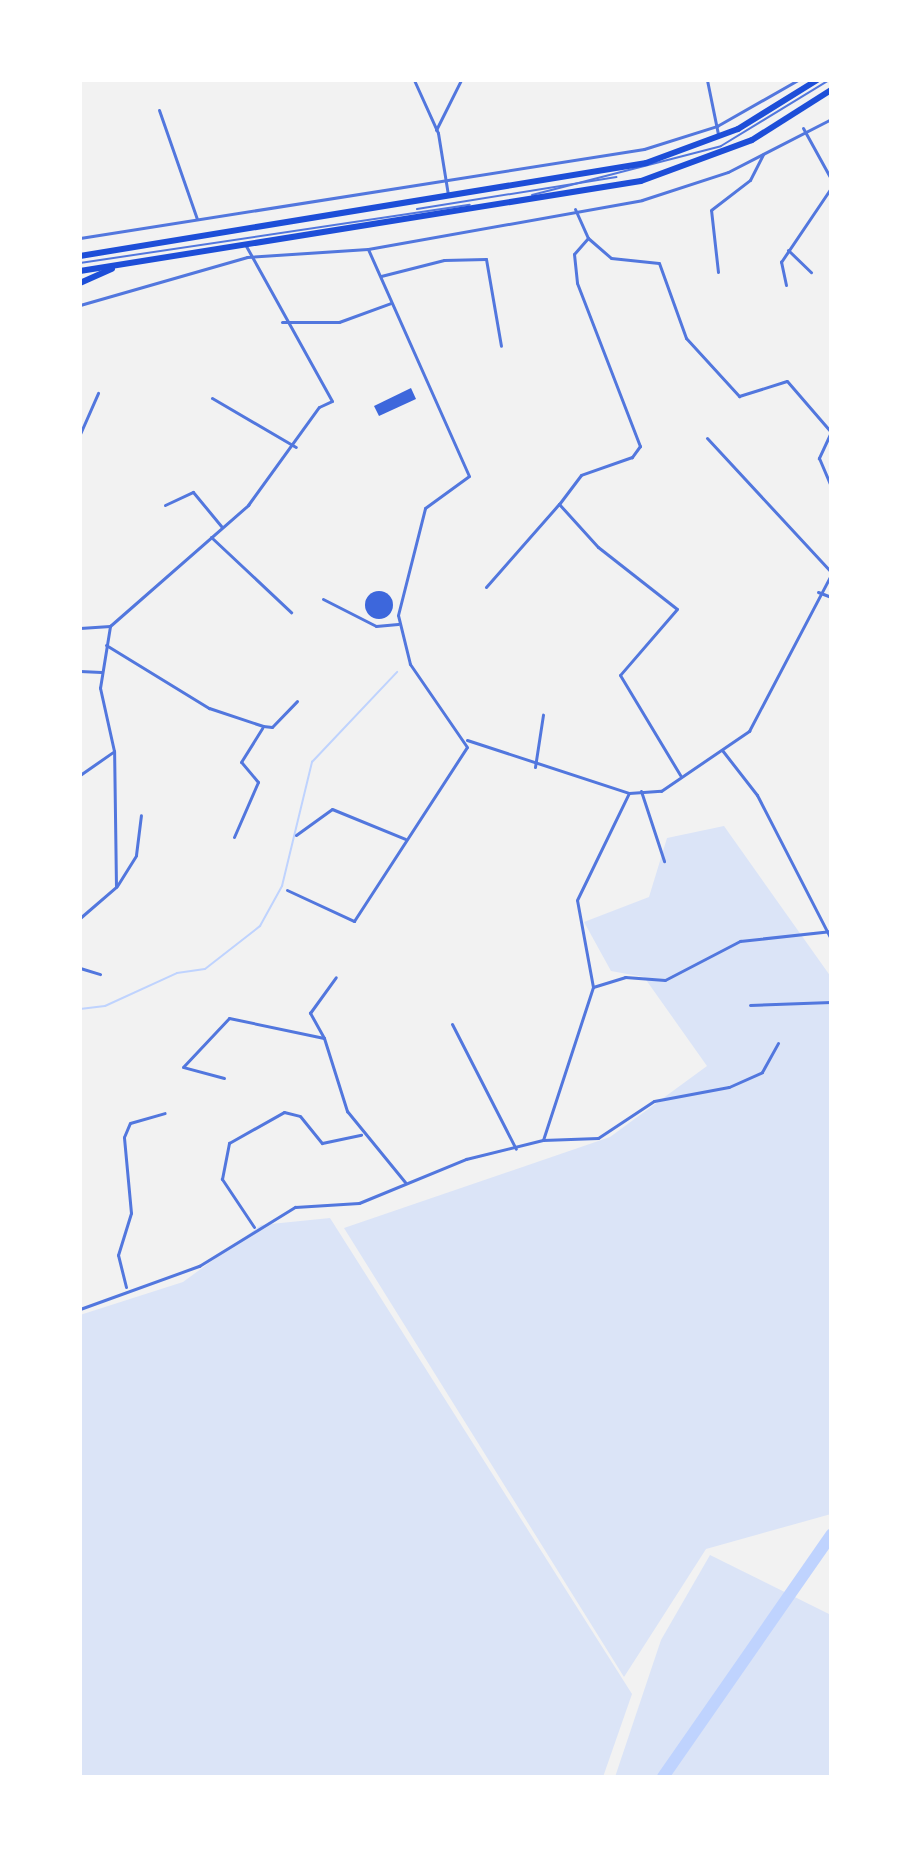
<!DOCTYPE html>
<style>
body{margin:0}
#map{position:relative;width:911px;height:1857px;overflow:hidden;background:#f2f2f2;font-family:Georgia,serif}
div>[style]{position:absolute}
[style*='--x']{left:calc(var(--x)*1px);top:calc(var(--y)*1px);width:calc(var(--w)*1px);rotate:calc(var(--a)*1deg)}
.green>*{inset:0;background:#dbe4f7}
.stream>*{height:2px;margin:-1px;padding:0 1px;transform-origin:1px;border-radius:1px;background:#bfd3fe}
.river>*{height:12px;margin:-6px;padding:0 6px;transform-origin:6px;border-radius:6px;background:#bfd3fe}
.building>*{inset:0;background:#3d67dc}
.round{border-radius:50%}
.service>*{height:2px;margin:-1px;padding:0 1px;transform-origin:1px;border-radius:1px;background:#5277de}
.minor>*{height:3px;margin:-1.5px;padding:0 1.5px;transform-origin:1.5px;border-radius:1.5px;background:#5277de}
.trunk>*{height:6px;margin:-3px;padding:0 3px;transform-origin:3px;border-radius:3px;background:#1d4ed8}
span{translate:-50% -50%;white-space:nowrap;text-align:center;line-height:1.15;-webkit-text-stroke:7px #fff;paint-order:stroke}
.frame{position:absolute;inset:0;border:82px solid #fff;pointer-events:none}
</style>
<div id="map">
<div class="green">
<i style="clip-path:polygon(724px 826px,831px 977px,831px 1514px,706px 1549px,624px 1677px,344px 1228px,610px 1137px,707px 1066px,644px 977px,611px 971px,584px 922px,649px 897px,667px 838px)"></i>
<i style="clip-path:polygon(330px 1218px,632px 1694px,603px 1777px,80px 1777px,80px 1315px,183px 1282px,261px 1225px)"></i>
<i style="clip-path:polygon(710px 1555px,831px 1615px,831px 1777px,615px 1777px,661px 1640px)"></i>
</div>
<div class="stream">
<i style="--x:80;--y:1009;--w:25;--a:-7"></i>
<i style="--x:105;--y:1006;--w:79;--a:-24.6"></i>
<i style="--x:177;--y:973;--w:28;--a:-8"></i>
<i style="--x:205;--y:969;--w:70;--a:-38"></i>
<i style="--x:260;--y:926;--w:46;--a:-61.2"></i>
<i style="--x:282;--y:886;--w:128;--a:-76.4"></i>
<i style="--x:312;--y:762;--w:124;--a:-46.6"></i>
</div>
<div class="river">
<i style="--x:663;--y:1777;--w:295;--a:-55.2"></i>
</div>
<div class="building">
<i style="clip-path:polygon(411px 388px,416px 399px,379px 416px,374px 406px)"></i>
<i class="round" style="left:365px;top:591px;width:28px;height:28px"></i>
</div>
<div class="service">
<i style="--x:532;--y:195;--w:195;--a:-14.5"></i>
<i style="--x:721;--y:146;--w:127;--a:-31.4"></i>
<i style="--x:417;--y:209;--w:202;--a:-9.1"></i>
<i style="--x:80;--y:263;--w:394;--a:-8.5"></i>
</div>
<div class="minor">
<i style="--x:414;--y:80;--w:58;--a:65.6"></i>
<i style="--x:438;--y:133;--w:63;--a:80.8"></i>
<i style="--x:707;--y:80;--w:55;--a:78.5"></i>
<i style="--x:159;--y:110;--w:115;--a:70.8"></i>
<i style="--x:803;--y:128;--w:58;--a:61.2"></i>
<i style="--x:436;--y:130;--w:56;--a:-63.4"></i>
<i style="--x:575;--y:209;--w:32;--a:66"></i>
<i style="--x:588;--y:238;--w:21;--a:131"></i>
<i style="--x:574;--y:254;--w:29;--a:84"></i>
<i style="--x:577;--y:283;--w:175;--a:68.9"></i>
<i style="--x:640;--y:446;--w:14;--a:126"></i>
<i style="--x:632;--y:457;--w:54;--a:160.6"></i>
<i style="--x:581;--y:475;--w:36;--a:127"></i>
<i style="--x:559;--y:504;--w:58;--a:47.8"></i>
<i style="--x:598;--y:547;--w:100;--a:38.1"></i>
<i style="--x:677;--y:609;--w:87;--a:130.8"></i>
<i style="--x:620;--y:675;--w:117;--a:59"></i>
<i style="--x:80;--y:238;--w:571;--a:-8.97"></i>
<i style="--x:644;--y:149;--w:77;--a:-17.5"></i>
<i style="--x:717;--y:126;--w:93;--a:-29.6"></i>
<i style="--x:588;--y:238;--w:30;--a:41"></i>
<i style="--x:611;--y:258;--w:48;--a:5.9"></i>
<i style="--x:659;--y:263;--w:80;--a:70.2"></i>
<i style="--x:686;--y:338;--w:79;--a:47.6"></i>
<i style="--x:739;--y:396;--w:50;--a:-17.4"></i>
<i style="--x:787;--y:381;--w:67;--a:49.2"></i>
<i style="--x:831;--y:432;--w:29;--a:115"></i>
<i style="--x:819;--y:458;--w:30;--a:67"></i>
<i style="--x:788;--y:250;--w:32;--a:44"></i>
<i style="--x:718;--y:272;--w:62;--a:-96.4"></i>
<i style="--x:711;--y:210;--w:49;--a:-37.6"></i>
<i style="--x:750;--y:180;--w:29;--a:-63"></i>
<i style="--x:381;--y:276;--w:65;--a:-14.3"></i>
<i style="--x:444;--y:260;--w:42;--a:-1.4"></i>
<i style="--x:486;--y:259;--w:88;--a:80.2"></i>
<i style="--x:786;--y:285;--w:24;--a:-102"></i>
<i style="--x:781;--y:262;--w:89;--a:-56"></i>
<i style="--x:80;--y:305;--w:174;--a:-16"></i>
<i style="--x:247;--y:257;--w:121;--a:-3.8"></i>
<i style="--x:368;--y:249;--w:278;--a:-10.1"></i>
<i style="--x:642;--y:200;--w:90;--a:-18"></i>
<i style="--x:728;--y:172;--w:116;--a:-27.2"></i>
<i style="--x:282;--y:322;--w:57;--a:0"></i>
<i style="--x:339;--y:322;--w:55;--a:-20.1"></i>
<i style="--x:212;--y:398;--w:97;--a:30.3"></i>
<i style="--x:80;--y:434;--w:45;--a:-66.3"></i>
<i style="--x:707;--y:438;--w:183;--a:47.2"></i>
<i style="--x:165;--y:505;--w:31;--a:-25"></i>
<i style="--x:193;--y:492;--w:45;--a:50.4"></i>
<i style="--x:211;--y:537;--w:110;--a:43.2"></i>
<i style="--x:486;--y:587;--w:111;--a:-48.7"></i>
<i style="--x:818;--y:592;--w:14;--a:21"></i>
<i style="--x:323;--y:599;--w:59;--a:27"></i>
<i style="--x:376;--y:626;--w:22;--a:-5"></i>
<i style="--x:80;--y:628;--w:30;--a:-4"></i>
<i style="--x:106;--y:645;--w:121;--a:31.5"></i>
<i style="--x:209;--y:708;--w:57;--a:18.4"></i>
<i style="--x:263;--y:726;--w:9;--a:6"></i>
<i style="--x:272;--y:727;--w:36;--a:-46"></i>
<i style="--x:80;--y:671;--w:21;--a:3"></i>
<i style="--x:467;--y:740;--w:170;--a:18.1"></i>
<i style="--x:722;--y:750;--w:57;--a:52.1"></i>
<i style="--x:757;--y:795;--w:162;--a:62.8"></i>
<i style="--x:535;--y:767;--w:53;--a:-81.3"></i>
<i style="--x:80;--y:775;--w:40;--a:-34.9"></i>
<i style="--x:641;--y:791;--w:74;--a:71.8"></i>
<i style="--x:296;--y:835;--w:44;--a:-35.8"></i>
<i style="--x:332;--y:809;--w:79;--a:22.3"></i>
<i style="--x:234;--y:837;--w:60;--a:-66.4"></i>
<i style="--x:258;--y:782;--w:26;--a:-130"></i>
<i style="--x:241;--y:762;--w:40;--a:-58"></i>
<i style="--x:117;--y:886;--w:36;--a:-58"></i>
<i style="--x:136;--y:855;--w:40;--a:-82.9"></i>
<i style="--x:287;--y:890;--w:74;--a:24.8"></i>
<i style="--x:354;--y:921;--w:207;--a:-57"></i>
<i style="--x:467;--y:747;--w:101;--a:-124.5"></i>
<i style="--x:410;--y:664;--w:50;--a:-103.8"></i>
<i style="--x:398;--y:615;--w:110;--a:-75.8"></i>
<i style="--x:425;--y:508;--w:54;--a:-36"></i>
<i style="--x:469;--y:476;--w:248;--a:-114"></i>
<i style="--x:80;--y:918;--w:48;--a:-40.7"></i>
<i style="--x:116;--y:887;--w:136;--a:-90.8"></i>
<i style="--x:114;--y:751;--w:65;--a:-102.5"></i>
<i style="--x:100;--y:688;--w:63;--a:-80.8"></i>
<i style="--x:110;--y:626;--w:184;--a:-41.2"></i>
<i style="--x:248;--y:505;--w:121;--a:-54.1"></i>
<i style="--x:319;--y:407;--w:14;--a:-25"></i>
<i style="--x:332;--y:401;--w:177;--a:-119"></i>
<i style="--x:80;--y:968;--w:21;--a:17"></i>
<i style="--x:593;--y:987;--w:34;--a:-17"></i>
<i style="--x:625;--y:977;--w:40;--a:4.3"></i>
<i style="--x:665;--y:980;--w:85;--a:-27.5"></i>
<i style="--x:740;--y:941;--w:92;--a:-6.3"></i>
<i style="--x:750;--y:1005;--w:81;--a:-2.1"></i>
<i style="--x:452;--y:1024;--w:140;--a:62.9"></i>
<i style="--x:324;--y:1038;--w:29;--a:-119"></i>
<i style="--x:310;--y:1013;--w:44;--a:-54.2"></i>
<i style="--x:224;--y:1078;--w:42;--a:-165"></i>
<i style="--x:183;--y:1067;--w:67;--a:-46.8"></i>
<i style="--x:229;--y:1018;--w:97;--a:11.9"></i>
<i style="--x:324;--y:1038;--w:77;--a:72.5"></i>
<i style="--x:347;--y:1111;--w:92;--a:50.8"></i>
<i style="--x:543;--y:1140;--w:55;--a:-2.1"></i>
<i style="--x:598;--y:1138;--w:67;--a:-33.5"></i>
<i style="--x:654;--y:1101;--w:76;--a:-10.6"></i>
<i style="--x:729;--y:1087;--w:36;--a:-24"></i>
<i style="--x:762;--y:1072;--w:33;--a:-61"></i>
<i style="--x:254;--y:1227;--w:58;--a:-123.7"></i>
<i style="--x:222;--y:1179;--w:37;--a:-79"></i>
<i style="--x:229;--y:1143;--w:63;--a:-29.4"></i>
<i style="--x:284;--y:1112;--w:16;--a:14"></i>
<i style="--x:300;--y:1116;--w:35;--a:51"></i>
<i style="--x:322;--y:1143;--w:40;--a:-12"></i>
<i style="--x:126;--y:1287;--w:33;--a:-104"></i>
<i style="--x:118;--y:1255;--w:44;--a:-72.8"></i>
<i style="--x:131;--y:1213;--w:76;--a:-95.3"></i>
<i style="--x:124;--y:1137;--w:15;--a:-67"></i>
<i style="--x:130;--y:1123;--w:36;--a:-16"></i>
<i style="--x:80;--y:1309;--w:127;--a:-19.9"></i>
<i style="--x:199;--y:1266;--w:113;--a:-31.6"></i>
<i style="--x:295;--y:1207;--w:64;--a:-3.6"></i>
<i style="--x:359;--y:1203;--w:116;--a:-22.4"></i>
<i style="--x:466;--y:1159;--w:79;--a:-13.9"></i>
<i style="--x:543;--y:1140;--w:161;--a:-71.9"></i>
<i style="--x:593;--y:987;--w:88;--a:-100.4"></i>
<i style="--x:577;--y:900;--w:119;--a:-64.1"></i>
<i style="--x:629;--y:793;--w:32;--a:-4"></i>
<i style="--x:661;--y:791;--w:107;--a:-34.3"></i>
<i style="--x:749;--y:731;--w:176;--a:-62.3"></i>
</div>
<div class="trunk">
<i style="--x:80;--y:256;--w:574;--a:-9.33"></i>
<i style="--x:646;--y:163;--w:98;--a:-20.3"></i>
<i style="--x:738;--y:129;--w:93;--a:-31.8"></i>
<i style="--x:80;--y:271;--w:568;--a:-9.11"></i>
<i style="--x:641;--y:181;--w:118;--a:-20.3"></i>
<i style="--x:752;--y:140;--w:93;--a:-32.3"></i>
<i style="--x:80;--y:283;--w:35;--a:-24"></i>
</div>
<div class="frame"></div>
</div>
